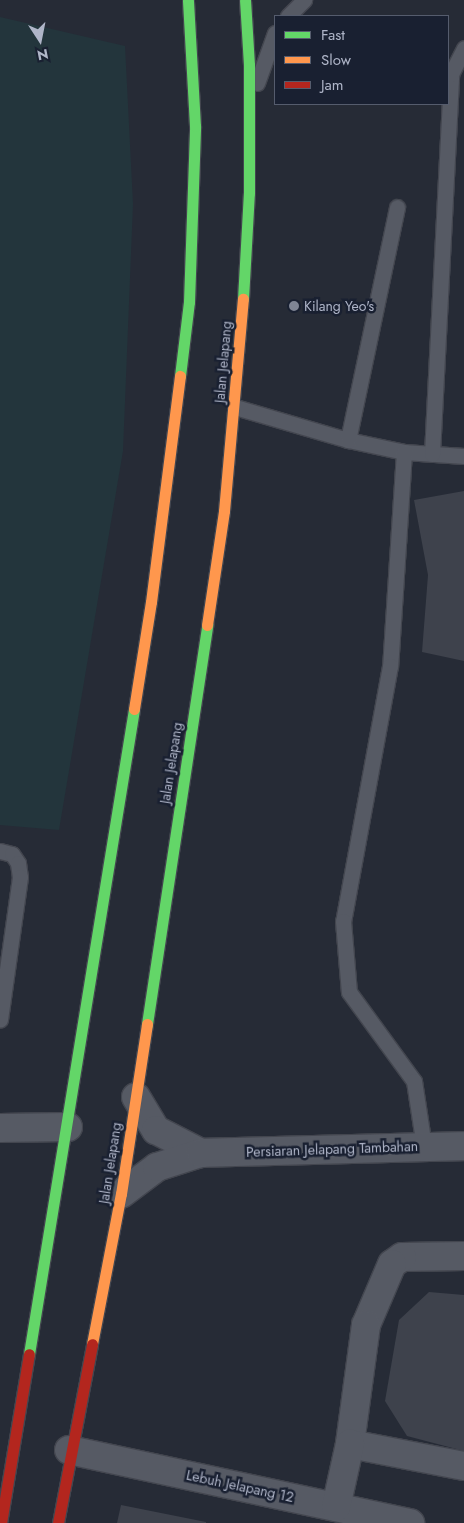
<!DOCTYPE html>
<style>
body{margin:0}
#map{position:relative;width:464px;height:1523px;overflow:hidden;background:#262b36;font-family:Jost,sans-serif}
div>[style]{position:absolute}
[style*='--x']{left:calc(var(--x)*1px);top:calc(var(--y)*1px);width:calc(var(--w)*1px);rotate:calc(var(--a)*1deg)}
.green>*{inset:0;background:#23353c}
.building>*{inset:0;background:#3e424c}
.roads{filter:drop-shadow(1px 0 #43464f) drop-shadow(-1px 0 #43464f) drop-shadow(0 1px #43464f) drop-shadow(0 -1px #43464f)}
.lane>*{height:15px;margin:-7.5px;padding:0 7.5px;transform-origin:7.5px;border-radius:7.5px;background:#565a64}
.street>*{height:28px;margin:-14px;padding:0 14px;transform-origin:14px;border-radius:14px;background:#565a64}
.fast>*{height:11px;margin:-5.5px;padding:0 5.5px;transform-origin:5.5px;border-radius:5.5px;background:#63d668}
.slow>*{height:11px;margin:-5.5px;padding:0 5.5px;transform-origin:5.5px;border-radius:5.5px;background:#ff974d}
.jam>*{height:11px;margin:-5.5px;padding:0 5.5px;transform-origin:5.5px;border-radius:5.5px;background:#b3261e}
.dots>*{width:14px;height:14px;translate:-50% -50%;box-sizing:border-box;border:2px solid #192031;border-radius:50%}
span{translate:-50% -50%;white-space:nowrap;text-align:center;line-height:1.15;-webkit-text-stroke:5px #192031;paint-order:stroke}
.poi-label{font-size:14px;color:#afb5c8}
.left{translate:0 -50%;text-align:left}
.street-label{font-size:14px;color:#afb5c8}
.legend{position:absolute;left:274px;top:15px;width:175px;height:90px;box-sizing:border-box;background:#192031;border:1px solid #555c6d;margin:0;padding:6px 9px;list-style:none;font-size:15px;color:#afb5c8}
.legend li{display:flex;align-items:center;gap:10px;height:25px}
.legend b{width:25px;border:1px solid #555c6d}
.north{position:absolute;left:15px;top:15px;width:50px;height:50px;-webkit-text-stroke:4px #192031;paint-order:stroke;rotate:169deg;font-size:14px;font-weight:700;line-height:20px;text-align:center;color:#afb5c8}
.north::after{content:'';display:block;margin:auto;width:18px;height:22px;background:#afb5c8;clip-path:polygon(50% 0,100% 100%,50% 72%,0 100%)}
</style>
<div id="map">
<div class="green">
<i style="clip-path:polygon(0 17px,125px 46px,133px 204px,123px 451px,59px 830px,0 825px)"></i>
</div>
<div class="building">
<i style="clip-path:polygon(464px 491px,464px 661px,422px 652px,428px 575px,414px 500px)"></i>
<i style="clip-path:polygon(429px 1292px,464px 1295px,464px 1451px,407px 1436px,385px 1401px,399px 1320px)"></i>
<i style="clip-path:polygon(121px 1505px,206px 1522px,206px 1523px,117px 1523px)"></i>
</div>
<div class="roads">
<div class="lane">
<i style="--x:288;--y:16;--w:23;--a:-45"></i>
<i style="--x:257;--y:83;--w:53;--a:-70.2"></i>
<i style="--x:235;--y:407;--w:118;--a:16.3"></i>
<i style="--x:348;--y:440;--w:57;--a:12.1"></i>
<i style="--x:404;--y:452;--w:60;--a:3.8"></i>
<i style="--x:348;--y:440;--w:238;--a:-78.1"></i>
<i style="--x:404;--y:452;--w:214;--a:93.7"></i>
<i style="--x:390;--y:666;--w:259;--a:100.4"></i>
<i style="--x:343;--y:921;--w:71;--a:85.2"></i>
<i style="--x:349;--y:992;--w:110;--a:53.9"></i>
<i style="--x:414;--y:1081;--w:66;--a:81.3"></i>
<i style="--x:432;--y:454;--w:380;--a:-87.1"></i>
<i style="--x:451;--y:74;--w:29;--a:-63"></i>
<i style="--x:0;--y:851;--w:12;--a:14"></i>
<i style="--x:12;--y:854;--w:11;--a:56"></i>
<i style="--x:18;--y:863;--w:14;--a:82"></i>
<i style="--x:20;--y:877;--w:144;--a:98"></i>
</div>
<div class="street">
<i style="--x:136;--y:1097;--w:39;--a:59"></i>
<i style="--x:156;--y:1130;--w:51;--a:27.1"></i>
<i style="--x:0;--y:1128;--w:68;--a:-0.8"></i>
<i style="--x:121;--y:1194;--w:45;--a:-36.9"></i>
<i style="--x:157;--y:1167;--w:46;--a:-17.7"></i>
<i style="--x:201;--y:1153;--w:263;--a:-1.5"></i>
<i style="--x:464;--y:1256;--w:62;--a:179.1"></i>
<i style="--x:402;--y:1257;--w:12;--a:145"></i>
<i style="--x:392;--y:1264;--w:66;--a:113.1"></i>
<i style="--x:366;--y:1325;--w:120;--a:97.7"></i>
<i style="--x:350;--y:1444;--w:116;--a:10.9"></i>
<i style="--x:69;--y:1450;--w:349;--a:12.1"></i>
<i style="--x:336;--y:1507;--w:65;--a:-77.5"></i>
</div>
<div class="fast">
<i style="--x:243;--y:299;--w:106;--a:-86.8"></i>
<i style="--x:249;--y:193;--w:128;--a:-90"></i>
<i style="--x:249;--y:65;--w:65;--a:-93.5"></i>
<i style="--x:180;--y:376;--w:75;--a:-83.1"></i>
<i style="--x:189;--y:302;--w:176;--a:-88"></i>
<i style="--x:195;--y:126;--w:126;--a:-93.2"></i>
<i style="--x:147;--y:1024;--w:403;--a:-81.4"></i>
<i style="--x:29;--y:1354;--w:653;--a:-80.75"></i>
</div>
<div class="slow">
<i style="--x:207;--y:625;--w:115;--a:-81.5"></i>
<i style="--x:224;--y:511;--w:213;--a:-84.9"></i>
<i style="--x:134;--y:709;--w:108;--a:-81"></i>
<i style="--x:151;--y:602;--w:228;--a:-82.7"></i>
<i style="--x:92;--y:1344;--w:153;--a:-79.1"></i>
<i style="--x:121;--y:1194;--w:172;--a:-81.3"></i>
</div>
<div class="jam">
<i style="--x:1;--y:1523;--w:171;--a:-80.6"></i>
<i style="--x:58;--y:1523;--w:182;--a:-79.2"></i>
</div>
</div>
<div class="dots">
<i style="left:294px;top:306px;background:#7f8595"></i>
</div>
<div class="poi-label">
<span class="left" style="left:304px;top:306px">Kilang Yeo's</span>
</div>
<div class="street-label">
<span style="left:223px;top:362px;rotate:-85deg">Jalan Jelapang</span>
<span style="left:171px;top:763px;rotate:-81deg">Jalan Jelapang</span>
<span style="left:332px;top:1149px;rotate:-2deg">Persiaran Jelapang Tambahan</span>
<span style="left:110px;top:1163px;rotate:-81deg">Jalan Jelapang</span>
<span style="left:240px;top:1486px;rotate:12deg">Lebuh Jelapang 12</span>
</div>
<ul class="legend">
<li><b style="height:6px;background:#63d668"></b>Fast</li>
<li><b style="height:6px;background:#ff974d"></b>Slow</li>
<li><b style="height:6px;background:#b3261e"></b>Jam</li>
</ul>
<div class="north">N</div>
</div>
